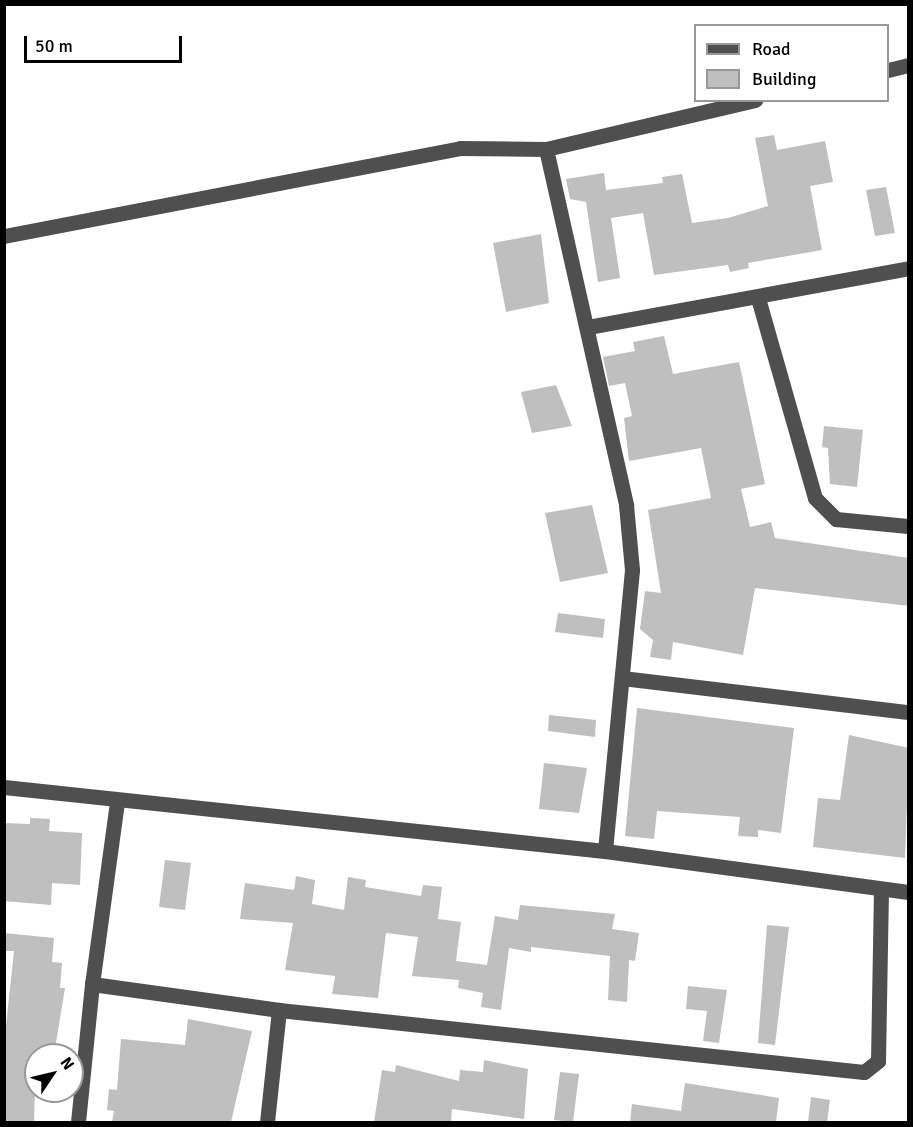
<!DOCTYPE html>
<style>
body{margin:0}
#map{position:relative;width:913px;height:1127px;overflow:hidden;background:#fff;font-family:Signika,sans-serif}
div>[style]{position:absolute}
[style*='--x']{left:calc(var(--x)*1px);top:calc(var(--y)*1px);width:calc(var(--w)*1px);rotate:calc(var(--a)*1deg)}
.building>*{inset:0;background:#bfbfbf}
.minor>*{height:15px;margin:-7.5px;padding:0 7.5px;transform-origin:7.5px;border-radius:7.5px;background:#4f4f4f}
span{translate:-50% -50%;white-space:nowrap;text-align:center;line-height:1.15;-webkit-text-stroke:6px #fff;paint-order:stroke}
.frame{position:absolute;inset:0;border:6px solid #000;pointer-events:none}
.legend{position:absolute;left:694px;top:24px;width:195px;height:78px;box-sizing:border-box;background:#fff;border:2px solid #999;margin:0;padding:8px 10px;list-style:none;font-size:18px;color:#000}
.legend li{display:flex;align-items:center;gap:12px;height:30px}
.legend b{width:30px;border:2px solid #999}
.north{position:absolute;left:24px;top:1043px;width:60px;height:60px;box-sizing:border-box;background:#fff;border:2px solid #999;border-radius:50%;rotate:55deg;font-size:16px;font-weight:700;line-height:24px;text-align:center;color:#000}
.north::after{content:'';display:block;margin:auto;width:21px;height:27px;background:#000;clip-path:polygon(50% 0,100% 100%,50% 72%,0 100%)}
.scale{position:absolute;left:24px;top:36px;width:158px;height:27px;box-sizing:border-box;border:3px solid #000;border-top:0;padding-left:8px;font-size:18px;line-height:21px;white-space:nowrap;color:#000;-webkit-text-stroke:4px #fff;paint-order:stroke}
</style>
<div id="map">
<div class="building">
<i style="clip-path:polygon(774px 135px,777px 150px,825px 141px,833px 182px,810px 186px,822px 250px,748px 263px,749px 268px,730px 272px,728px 265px,654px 275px,643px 213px,611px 218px,620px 278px,598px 282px,586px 202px,570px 199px,566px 179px,604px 173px,606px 190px,663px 183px,662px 177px,682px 174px,692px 223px,728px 218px,768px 206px,755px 138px)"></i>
<i style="clip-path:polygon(886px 187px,895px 233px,875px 236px,866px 190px)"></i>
<i style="clip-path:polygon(541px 234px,549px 303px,506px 312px,493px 243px)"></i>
<i style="clip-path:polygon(664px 336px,673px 374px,739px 362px,765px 484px,741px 489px,750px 527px,771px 522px,775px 538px,909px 558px,909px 606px,755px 588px,743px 655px,673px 642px,671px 660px,650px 657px,653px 640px,640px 629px,645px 591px,661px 593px,648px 510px,711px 498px,701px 448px,629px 461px,624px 418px,632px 416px,625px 383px,609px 386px,603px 357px,635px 351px,633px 342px)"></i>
<i style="clip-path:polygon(556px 385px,572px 426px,532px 433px,521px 392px)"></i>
<i style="clip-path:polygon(824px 426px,863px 430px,857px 487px,830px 484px,828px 448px,822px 447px)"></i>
<i style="clip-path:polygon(592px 505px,608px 573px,560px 582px,545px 513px)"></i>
<i style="clip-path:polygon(558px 613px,605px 619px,603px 638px,555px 632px)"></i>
<i style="clip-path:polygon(637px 708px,794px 728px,781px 833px,758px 830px,758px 837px,738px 836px,740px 817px,657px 811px,654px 839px,625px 836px)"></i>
<i style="clip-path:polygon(549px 715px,596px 720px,595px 737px,548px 731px)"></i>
<i style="clip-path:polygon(849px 735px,909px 748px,905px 858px,813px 847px,818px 798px,840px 800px)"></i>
<i style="clip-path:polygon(544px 763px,587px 768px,579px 813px,539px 809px)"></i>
<i style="clip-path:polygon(30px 818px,50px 819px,49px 831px,82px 833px,80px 885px,52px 883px,51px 905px,4px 901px,4px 823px,30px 824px)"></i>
<i style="clip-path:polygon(165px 860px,191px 863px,185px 910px,159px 907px)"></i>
<i style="clip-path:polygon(296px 876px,315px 880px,312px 904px,344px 910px,348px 877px,366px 880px,365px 887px,421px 896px,423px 885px,442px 887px,438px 919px,461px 922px,456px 961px,487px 965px,495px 916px,518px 920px,520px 905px,615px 914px,612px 929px,639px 933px,635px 961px,629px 960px,627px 1002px,608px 1000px,610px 956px,531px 947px,531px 952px,509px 948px,501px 1010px,481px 1007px,483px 993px,458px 988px,459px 980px,412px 976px,418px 937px,386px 933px,378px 998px,332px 994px,335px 976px,285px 970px,293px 923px,240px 919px,245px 883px,294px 890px)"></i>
<i style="clip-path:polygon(767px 925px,789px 927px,775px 1045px,758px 1043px)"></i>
<i style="clip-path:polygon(4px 933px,54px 938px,52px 962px,62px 963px,60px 988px,65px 988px,54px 1055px,36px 1055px,34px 1122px,4px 1122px,4px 1044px,14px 951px,4px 951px)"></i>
<i style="clip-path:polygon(688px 986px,727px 990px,719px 1043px,703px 1041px,707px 1011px,686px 1009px)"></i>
<i style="clip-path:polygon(188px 1019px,252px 1031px,231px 1122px,112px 1122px,114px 1111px,107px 1110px,109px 1089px,117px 1090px,121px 1039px,185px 1045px)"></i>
<i style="clip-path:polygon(484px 1060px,528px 1069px,524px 1119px,452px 1109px,451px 1122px,374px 1122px,382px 1070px,395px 1072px,396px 1065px,459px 1081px,460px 1070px,483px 1072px)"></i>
<i style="clip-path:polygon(560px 1072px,579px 1074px,573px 1122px,554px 1120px)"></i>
<i style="clip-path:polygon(685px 1083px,779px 1098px,776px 1122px,630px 1122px,632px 1104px,681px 1111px)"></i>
<i style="clip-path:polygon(811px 1097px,830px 1100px,827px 1122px,808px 1122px)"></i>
</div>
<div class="minor">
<i style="--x:888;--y:70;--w:21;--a:-14"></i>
<i style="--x:546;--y:149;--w:215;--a:-13.2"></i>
<i style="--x:4;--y:236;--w:464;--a:-10.9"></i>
<i style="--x:460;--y:148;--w:86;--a:0.7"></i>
<i style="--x:546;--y:149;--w:365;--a:77.3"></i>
<i style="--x:626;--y:505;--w:65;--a:84.7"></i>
<i style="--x:632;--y:570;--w:282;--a:95.5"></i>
<i style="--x:758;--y:298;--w:208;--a:74.1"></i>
<i style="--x:815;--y:498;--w:30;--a:45"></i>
<i style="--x:836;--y:519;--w:72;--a:5.6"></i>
<i style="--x:588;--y:327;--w:325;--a:-10.4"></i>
<i style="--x:622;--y:678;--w:288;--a:6.8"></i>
<i style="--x:4;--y:787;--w:604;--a:6.08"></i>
<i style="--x:605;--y:851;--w:306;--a:7.7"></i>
<i style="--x:117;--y:802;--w:184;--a:97.8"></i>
<i style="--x:92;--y:984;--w:189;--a:7.9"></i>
<i style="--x:279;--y:1010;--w:588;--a:6.05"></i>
<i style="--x:864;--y:1072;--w:18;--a:-38"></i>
<i style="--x:878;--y:1061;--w:172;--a:-89"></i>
<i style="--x:78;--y:1122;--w:139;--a:-84.2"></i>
<i style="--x:267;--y:1122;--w:113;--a:-83.9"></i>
</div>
<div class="frame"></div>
<ul class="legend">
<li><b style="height:8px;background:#4f4f4f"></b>Road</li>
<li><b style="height:16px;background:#bfbfbf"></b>Building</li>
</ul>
<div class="north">N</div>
<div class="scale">50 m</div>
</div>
